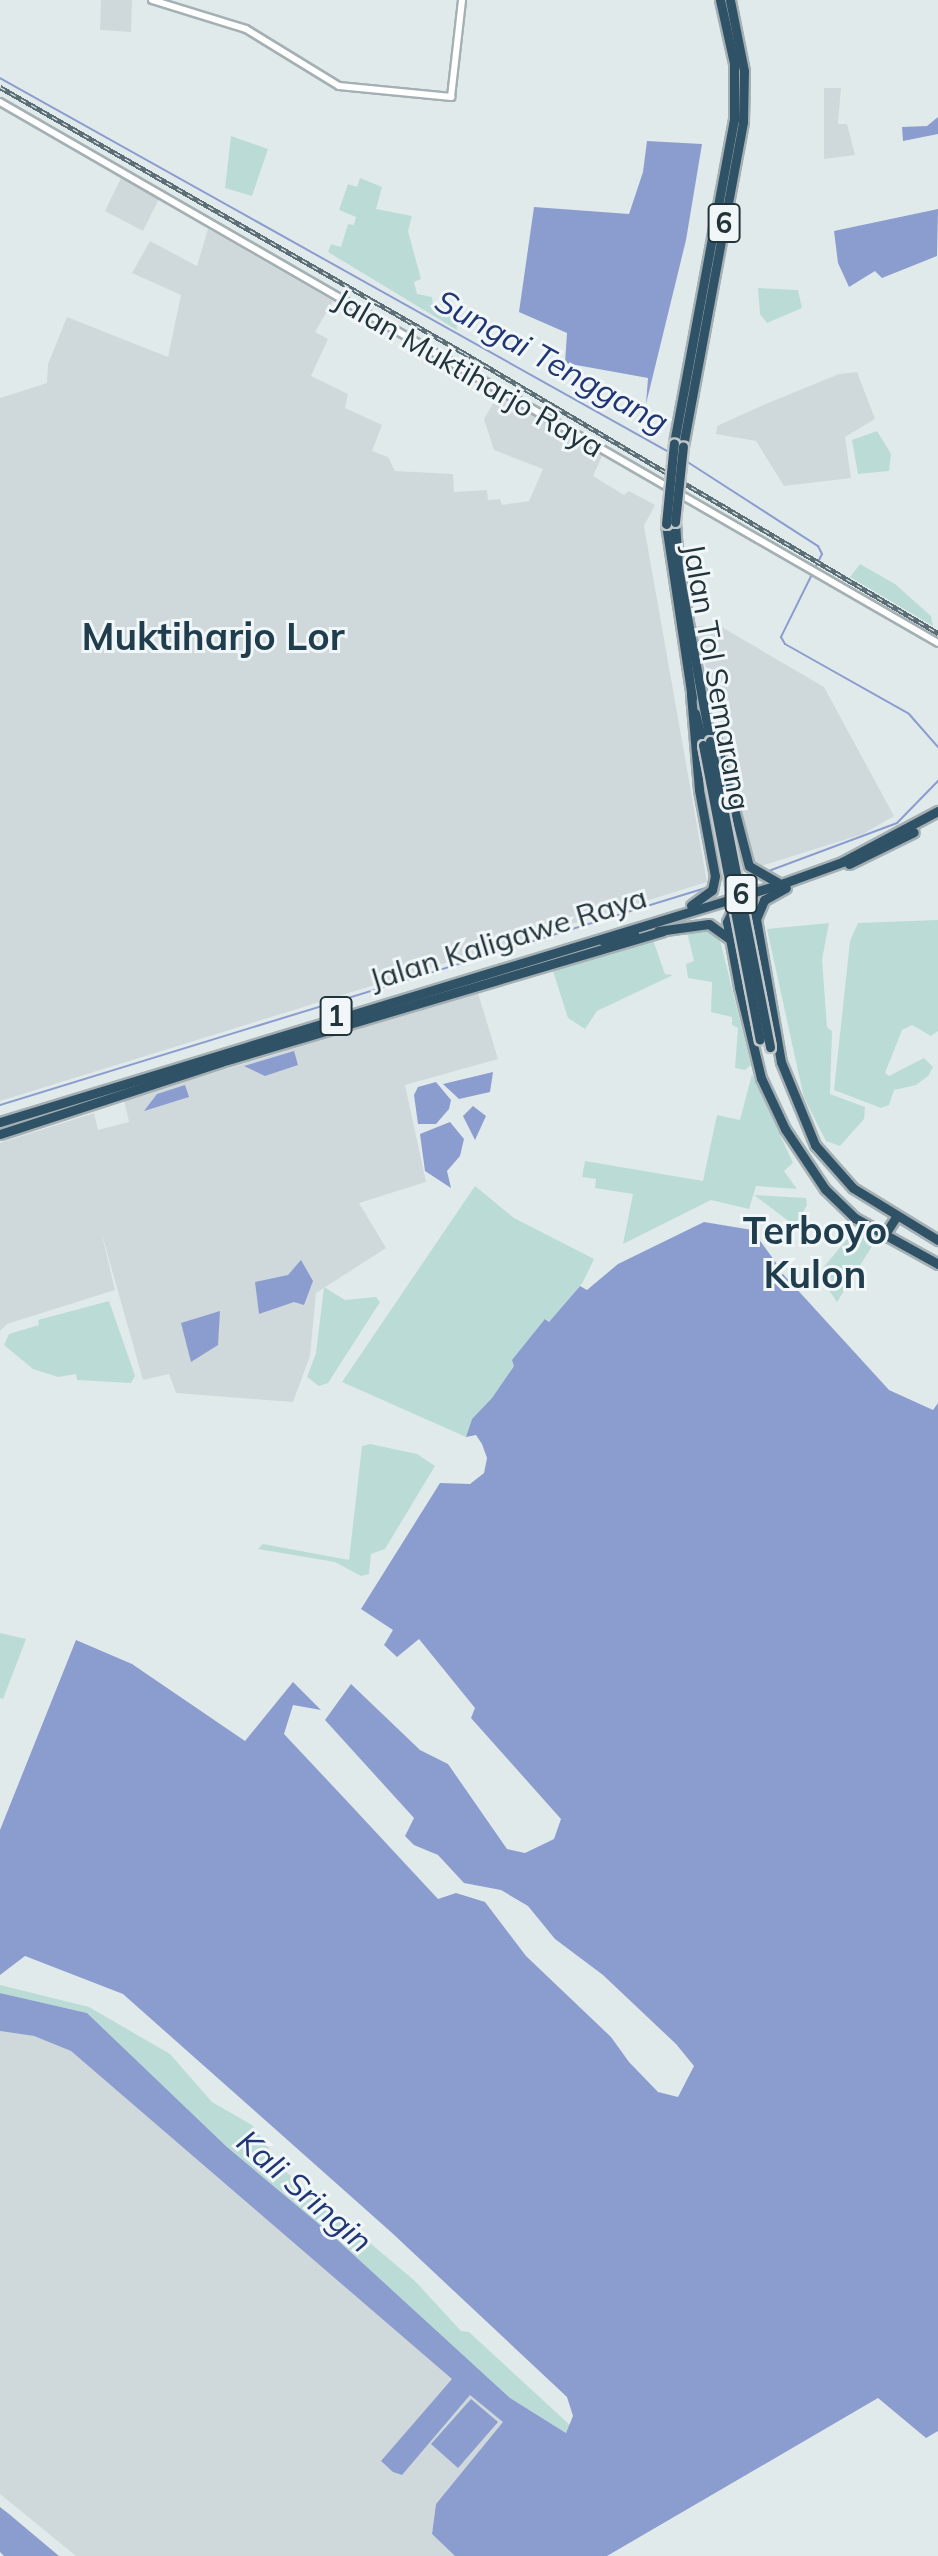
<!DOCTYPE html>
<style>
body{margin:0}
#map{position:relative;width:938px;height:2556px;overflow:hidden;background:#e1eaeb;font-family:Mulish,sans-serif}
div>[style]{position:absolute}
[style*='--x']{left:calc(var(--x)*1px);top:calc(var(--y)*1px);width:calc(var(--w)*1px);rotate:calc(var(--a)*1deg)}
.built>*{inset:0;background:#cfd9db}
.green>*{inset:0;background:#bbdcd6}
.water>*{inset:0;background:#8b9dce}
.stream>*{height:2px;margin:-1px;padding:0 1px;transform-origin:1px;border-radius:1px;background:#8b9dce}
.roads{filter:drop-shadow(2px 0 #a4b0b3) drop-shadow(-2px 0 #a4b0b3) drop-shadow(0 2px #a4b0b3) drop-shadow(0 -2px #a4b0b3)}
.minor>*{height:6px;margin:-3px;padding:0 3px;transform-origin:3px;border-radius:3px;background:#fff}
.highway>*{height:9px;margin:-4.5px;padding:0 4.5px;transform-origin:4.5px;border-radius:4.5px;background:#2f5266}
.rail>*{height:5px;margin-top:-2.5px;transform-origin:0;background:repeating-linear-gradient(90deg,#f1f7f8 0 6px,#5c6f77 0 12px);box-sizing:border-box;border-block:2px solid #5c6f77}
.bridges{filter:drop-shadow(2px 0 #c1c6c8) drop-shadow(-2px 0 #c1c6c8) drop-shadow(0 2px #c1c6c8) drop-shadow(0 -2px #c1c6c8)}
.highway-bridge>*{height:9px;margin:-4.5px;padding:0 4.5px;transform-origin:4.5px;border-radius:4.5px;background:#2f5266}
span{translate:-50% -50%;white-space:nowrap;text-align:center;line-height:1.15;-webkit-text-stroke:6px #f1f7f8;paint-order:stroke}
.shield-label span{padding:2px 6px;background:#f1f7f8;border:2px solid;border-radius:6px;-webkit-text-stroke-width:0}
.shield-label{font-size:28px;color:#22343b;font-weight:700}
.street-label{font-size:30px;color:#22343b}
.water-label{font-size:32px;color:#1f3575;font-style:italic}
.district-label{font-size:38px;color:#1f3d4c;font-weight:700}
</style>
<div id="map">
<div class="built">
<i style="clip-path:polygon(101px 0,132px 0,131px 32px,100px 30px)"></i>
<i style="clip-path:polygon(824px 88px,841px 88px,838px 124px,847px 124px,855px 155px,824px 159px)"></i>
<i style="clip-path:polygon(122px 176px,159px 199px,143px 231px,105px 211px)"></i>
<i style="clip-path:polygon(208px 229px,333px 301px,315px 332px,328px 339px,311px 376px,348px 394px,345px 408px,382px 425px,372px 451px,388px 457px,395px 471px,453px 474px,454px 492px,487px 490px,488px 500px,500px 499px,502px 505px,529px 501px,543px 469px,494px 450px,484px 419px,498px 395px,603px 454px,593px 476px,624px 495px,629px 491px,655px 505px,644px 526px,707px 882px,0 1101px,0 398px,47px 383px,48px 364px,67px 317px,168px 357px,181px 295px,132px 273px,150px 241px,197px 266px)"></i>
<i style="clip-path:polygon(857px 372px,875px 419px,845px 437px,851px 478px,784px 486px,756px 441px,716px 434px,717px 426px,761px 406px,839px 374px)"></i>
<i style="clip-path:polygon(696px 626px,720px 626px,824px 687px,894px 816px,863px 834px,755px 868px)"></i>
<i style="clip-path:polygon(478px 993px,498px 1059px,405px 1085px,426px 1182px,359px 1203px,386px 1248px,316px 1293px,310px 1356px,293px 1402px,176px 1393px,169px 1374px,143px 1380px,101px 1231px,115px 1290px,7px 1324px,0 1331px,0 1143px,94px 1113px,98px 1130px,129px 1122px,124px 1100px)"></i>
<i style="clip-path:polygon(0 2031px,34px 2036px,71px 2051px,504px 2422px,436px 2504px,432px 2534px,455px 2556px,76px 2556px,0 2494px)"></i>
</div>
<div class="green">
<i style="clip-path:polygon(231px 136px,268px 149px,252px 196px,225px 188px)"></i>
<i style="clip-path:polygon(360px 178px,382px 187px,376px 209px,412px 216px,408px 231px,421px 279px,414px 282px,417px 294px,432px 297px,433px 306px,456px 312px,457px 330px,328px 252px,331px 244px,341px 247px,348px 224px,354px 225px,356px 217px,339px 210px,348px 184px,357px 187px)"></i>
<i style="clip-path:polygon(758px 288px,798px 290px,802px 308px,767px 323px,760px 314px)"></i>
<i style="clip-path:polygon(877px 431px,891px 454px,889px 471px,858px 474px,852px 440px)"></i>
<i style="clip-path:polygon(860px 564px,895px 584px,931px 616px,933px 626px,850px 577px)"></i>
<i style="clip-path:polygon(938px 920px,938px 1031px,931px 1036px,912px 1025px,902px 1030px,885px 1073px,889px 1076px,924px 1058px,933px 1067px,928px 1076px,916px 1085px,894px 1090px,889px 1105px,881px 1108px,834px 1090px,850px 941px,858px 923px)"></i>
<i style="clip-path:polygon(829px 923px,822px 960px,827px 1027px,832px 1031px,830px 1094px,865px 1107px,864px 1119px,840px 1146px,826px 1141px,804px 1098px,767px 929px)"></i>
<i style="clip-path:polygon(702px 930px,719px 936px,751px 1065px,745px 1070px,735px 1068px,738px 1028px,732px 1025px,732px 1017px,711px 1012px,712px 982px,688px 978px,686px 964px,694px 961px,687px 932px)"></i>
<i style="clip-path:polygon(653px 940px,665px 974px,673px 975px,597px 1011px,585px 1029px,568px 1018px,552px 968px)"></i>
<i style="clip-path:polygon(752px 1074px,793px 1163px,784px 1171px,797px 1189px,756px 1186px,749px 1209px,711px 1200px,623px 1244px,633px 1194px,595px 1188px,596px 1179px,582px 1177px,585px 1161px,703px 1181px,717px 1115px,740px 1120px)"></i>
<i style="clip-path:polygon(475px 1186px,514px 1218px,594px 1259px,583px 1282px,549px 1322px,546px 1319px,492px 1398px,472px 1419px,466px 1437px,342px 1382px)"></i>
<i style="clip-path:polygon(754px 1195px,806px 1198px,807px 1205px,795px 1226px)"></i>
<i style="clip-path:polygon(857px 1227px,876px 1240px,837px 1302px,818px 1274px)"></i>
<i style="clip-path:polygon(324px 1287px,345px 1300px,376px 1297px,380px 1302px,328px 1383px,319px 1386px,307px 1377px,316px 1353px)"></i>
<i style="clip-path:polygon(109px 1301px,135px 1376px,131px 1383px,77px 1380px,76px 1374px,58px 1377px,33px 1369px,4px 1345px,9px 1334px,39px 1325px,38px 1320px)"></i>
<i style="clip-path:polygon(370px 1444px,417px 1454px,435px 1466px,385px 1549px,371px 1554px,369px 1574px,361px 1576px,335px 1562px,258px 1549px,263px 1544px,349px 1560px,362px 1446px)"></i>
<i style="clip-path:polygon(0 1633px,26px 1639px,3px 1699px,0 1698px)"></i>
<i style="clip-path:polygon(0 1985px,89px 2007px,170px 2054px,212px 2102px,252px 2125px,285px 2171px,415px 2281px,461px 2331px,469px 2332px,572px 2427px,566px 2433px,510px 2398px,332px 2235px,227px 2147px,87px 2013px,0 1993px)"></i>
</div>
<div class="water">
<i style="clip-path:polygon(938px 117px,938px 134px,903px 141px,902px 127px,927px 126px)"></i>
<i style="clip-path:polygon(647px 141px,702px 144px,686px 240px,646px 404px,648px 378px,565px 363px,567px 333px,519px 312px,534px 207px,629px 214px,643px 172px)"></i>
<i style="clip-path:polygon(938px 209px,937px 256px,882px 278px,875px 271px,849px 287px,838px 263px,834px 231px)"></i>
<i style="clip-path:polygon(294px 1051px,298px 1065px,265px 1076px,244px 1066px)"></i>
<i style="clip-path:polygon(493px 1072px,490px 1092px,459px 1099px,443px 1084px)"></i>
<i style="clip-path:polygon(436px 1082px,451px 1100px,449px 1109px,436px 1124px,418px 1124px,414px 1095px,418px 1087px)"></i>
<i style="clip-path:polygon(185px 1085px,189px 1097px,144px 1111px,157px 1094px)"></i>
<i style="clip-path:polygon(473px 1106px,486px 1116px,475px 1140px,463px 1116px)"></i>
<i style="clip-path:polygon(450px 1122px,464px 1139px,460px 1156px,447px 1171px,451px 1188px,425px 1171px,420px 1134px)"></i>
<i style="clip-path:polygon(704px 1222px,752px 1230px,777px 1264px,771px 1272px,777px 1278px,783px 1274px,889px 1390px,933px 1410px,938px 1403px,938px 2431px,926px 2438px,878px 2398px,607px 2556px,455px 2556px,432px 2534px,436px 2504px,503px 2422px,470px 2395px,402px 2475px,393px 2472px,381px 2461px,452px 2379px,71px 2051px,34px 2036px,0 2031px,0 1993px,87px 2013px,227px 2147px,332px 2235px,510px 2398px,566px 2433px,573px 2416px,567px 2397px,391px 2232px,123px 1994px,25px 1956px,0 1975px,0 1830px,76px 1640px,132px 1664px,245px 1741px,293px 1682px,321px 1710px,293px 1705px,284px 1734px,345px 1799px,438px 1899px,456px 1893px,485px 1902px,526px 1956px,611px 2037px,629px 2062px,658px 2092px,678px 2097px,694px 2066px,676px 2044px,603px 1975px,555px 1939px,528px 1906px,501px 1890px,464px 1883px,438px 1855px,414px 1845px,405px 1836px,414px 1818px,325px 1720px,351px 1684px,420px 1750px,448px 1764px,507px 1849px,525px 1853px,554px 1839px,561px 1819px,471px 1718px,475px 1708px,419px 1639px,397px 1657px,384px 1645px,393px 1630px,361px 1609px,440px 1483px,470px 1484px,484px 1473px,487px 1458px,482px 1444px,476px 1435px,466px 1437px,472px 1419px,492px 1398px,514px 1366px,512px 1360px,545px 1319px,549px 1322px,580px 1286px,587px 1290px,618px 1264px)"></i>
<i style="clip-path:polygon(301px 1260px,313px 1281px,304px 1305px,294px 1302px,259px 1314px,255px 1282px,288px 1275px)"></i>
<i style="clip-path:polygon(220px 1311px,218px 1345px,191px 1362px,181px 1323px)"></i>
<i style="clip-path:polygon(471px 2399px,498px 2422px,458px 2468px,431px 2444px)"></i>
<i style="clip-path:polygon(0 2507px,9px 2514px,59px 2556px,4px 2556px,0 2552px)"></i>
</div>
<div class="stream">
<i style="--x:0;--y:78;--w:766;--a:29.21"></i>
<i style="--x:686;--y:461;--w:157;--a:32.8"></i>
<i style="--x:818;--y:546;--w:9;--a:63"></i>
<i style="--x:822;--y:554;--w:93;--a:116.3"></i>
<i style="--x:781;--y:637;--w:8;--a:60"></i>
<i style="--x:785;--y:644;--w:142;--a:29.4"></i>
<i style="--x:909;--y:714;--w:44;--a:48.7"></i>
<i style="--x:766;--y:872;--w:140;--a:-20.5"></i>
<i style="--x:897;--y:823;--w:59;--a:-45.7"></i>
<i style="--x:739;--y:879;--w:17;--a:-13"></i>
<i style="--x:0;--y:1105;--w:739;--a:-17.09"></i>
</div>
<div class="roads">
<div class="minor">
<i style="--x:152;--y:0;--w:98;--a:17.1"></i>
<i style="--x:246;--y:29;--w:109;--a:31.5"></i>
<i style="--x:339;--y:86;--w:113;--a:5.6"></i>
<i style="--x:451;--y:97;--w:98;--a:-83.5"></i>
<i style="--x:0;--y:102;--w:1083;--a:29.97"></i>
</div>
<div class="highway">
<i style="--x:674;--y:443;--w:329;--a:-79.5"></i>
<i style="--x:734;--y:120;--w:57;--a:-90"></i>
<i style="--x:734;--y:63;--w:65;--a:-102.5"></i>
<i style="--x:683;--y:446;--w:330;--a:-79.5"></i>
<i style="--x:743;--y:121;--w:50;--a:-88.9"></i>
<i style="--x:744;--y:71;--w:72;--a:-101.2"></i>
<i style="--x:675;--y:522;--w:46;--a:86.3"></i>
<i style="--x:678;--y:568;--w:176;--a:79.5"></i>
<i style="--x:666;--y:524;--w:176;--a:81.5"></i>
<i style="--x:691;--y:694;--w:96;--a:85.2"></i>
<i style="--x:699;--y:790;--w:87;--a:79.5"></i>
<i style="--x:715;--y:876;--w:14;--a:102"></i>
<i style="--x:712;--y:890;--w:26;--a:144"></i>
<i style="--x:695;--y:713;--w:33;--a:76"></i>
<i style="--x:714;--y:732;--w:138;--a:75.4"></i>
<i style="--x:749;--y:866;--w:34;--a:30"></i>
<i style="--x:849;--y:864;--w:72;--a:-26.2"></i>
<i style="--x:737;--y:900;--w:27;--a:45"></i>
<i style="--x:756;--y:919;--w:145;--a:80.1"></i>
<i style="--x:781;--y:1062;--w:90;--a:67.7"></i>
<i style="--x:815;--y:1145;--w:57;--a:48.5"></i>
<i style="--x:853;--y:1188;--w:100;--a:31.5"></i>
<i style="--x:736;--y:902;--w:22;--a:114"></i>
<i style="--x:727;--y:922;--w:66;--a:79.5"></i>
<i style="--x:739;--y:987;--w:94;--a:76.4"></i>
<i style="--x:761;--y:1078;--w:56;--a:64.8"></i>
<i style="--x:785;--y:1129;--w:72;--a:56.3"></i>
<i style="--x:825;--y:1189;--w:42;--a:44"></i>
<i style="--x:855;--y:1218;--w:95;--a:29"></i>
<i style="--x:756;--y:919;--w:21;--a:-67"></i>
<i style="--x:764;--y:900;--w:25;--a:-29"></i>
<i style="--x:658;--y:931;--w:51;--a:-7.8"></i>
<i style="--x:709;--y:924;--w:24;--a:36"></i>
<i style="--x:602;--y:940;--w:33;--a:-9"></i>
<i style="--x:0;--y:1122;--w:820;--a:-16.95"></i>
<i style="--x:784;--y:883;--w:62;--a:-19.9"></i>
<i style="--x:842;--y:862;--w:109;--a:-28"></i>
<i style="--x:0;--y:1134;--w:232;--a:-18"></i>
<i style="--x:221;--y:1062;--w:461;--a:-16.5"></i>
<i style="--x:883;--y:1237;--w:24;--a:-57"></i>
</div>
</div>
<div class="rail">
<i style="--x:0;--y:87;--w:535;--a:29.82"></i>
<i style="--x:464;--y:353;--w:551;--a:30.57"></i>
</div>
<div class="bridges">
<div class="highway-bridge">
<i style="--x:675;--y:522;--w:76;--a:-84"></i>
<i style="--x:666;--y:524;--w:81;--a:-84.4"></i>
<i style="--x:710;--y:741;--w:312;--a:78.9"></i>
<i style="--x:703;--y:745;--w:300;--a:79.1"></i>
</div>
</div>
<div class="shield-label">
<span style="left:724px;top:223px">6</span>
<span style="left:741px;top:894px">6</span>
<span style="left:336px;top:1016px">1</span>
</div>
<div class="street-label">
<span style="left:469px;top:373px;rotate:30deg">Jalan Muktiharjo Raya</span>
<span style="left:717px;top:677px;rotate:80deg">Jalan Tol Semarang</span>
<span style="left:508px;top:938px;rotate:-17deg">Jalan Kaligawe Raya</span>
</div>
<div class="water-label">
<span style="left:552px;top:361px;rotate:29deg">Sungai Tenggang</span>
<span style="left:305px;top:2191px;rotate:41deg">Kali Sringin</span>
</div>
<div class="district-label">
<span style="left:213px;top:637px">Muktiharjo Lor</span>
<span style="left:815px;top:1253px">Terboyo<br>Kulon</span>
</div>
</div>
